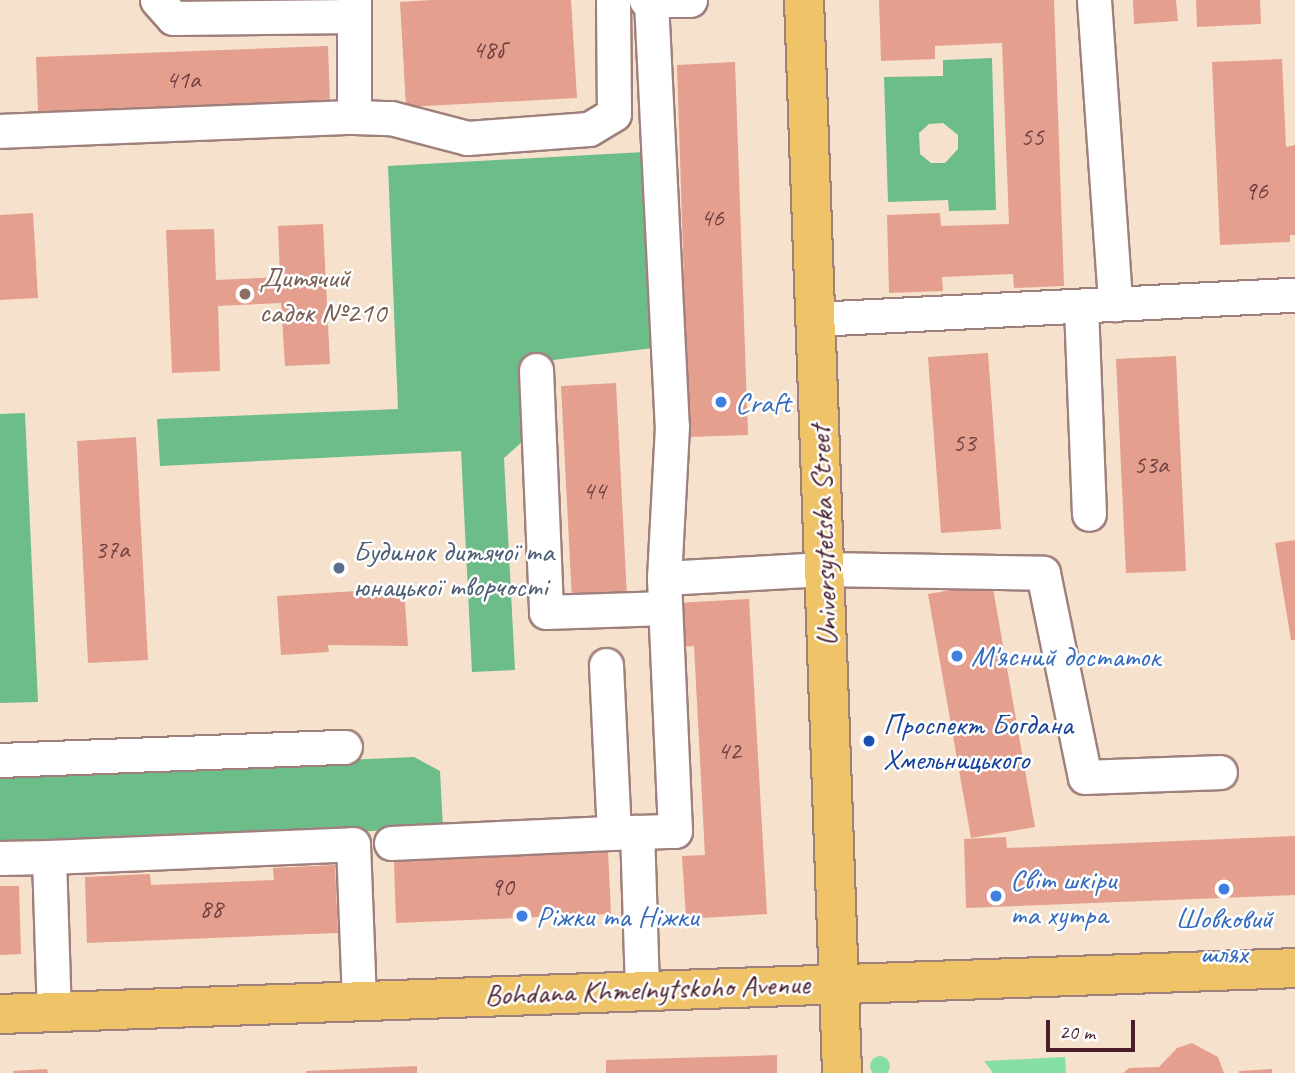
<!DOCTYPE html>
<meta charset="utf-8">
<style>
body{margin:0}
#map{position:relative;width:1295px;height:1073px;overflow:hidden;background:#f6e2cc;font-family:Caveat,sans-serif}
div>[style]{position:absolute}
[style*='--x']{left:calc(var(--x)*1px);top:calc(var(--y)*1px);width:calc(var(--w)*1px);rotate:calc(var(--a)*1deg)}
.green>*{inset:0;background:#85dea3}
.round{border-radius:50%}
.forest>*{inset:0;background:#6cbd89}
.building>*{inset:0;background:#e49f8e}
.roads{filter:drop-shadow(2px 0 #a0807c) drop-shadow(-2px 0 #a0807c) drop-shadow(0 2px #a0807c) drop-shadow(0 -2px #a0807c)}
.minor>*{height:33px;margin:-16.5px;padding:0 16.5px;transform-origin:16.5px;border-radius:16.5px;background:#fff}
.major>*{height:38px;margin:-19px;padding:0 19px;transform-origin:19px;border-radius:19px;background:#efc469}
.dots>*{width:19px;height:19px;translate:-50% -50%;box-sizing:border-box;border:4px solid #fff;border-radius:50%}
span{translate:-50% -50%;white-space:nowrap;text-align:center;line-height:1.15;-webkit-text-stroke:5px #fff;paint-order:stroke}
.number-label{font-size:26px;color:#703f44}
.number-label span{-webkit-text-stroke-width:0}
.education-label{font-size:30px;color:#785e54}
.left{translate:0 -50%;text-align:left}
.shop-label{font-size:30px;color:#366cbe}
.street-label{font-size:30px;color:#4a1f2b}
.service-label{font-size:30px;color:#4e5e75}
.transit-label{font-size:30px;color:#164399}
.scale{position:absolute;left:1046px;top:1020px;width:89px;height:32px;box-sizing:border-box;border:4px solid #4a1f2b;border-top:0;padding-left:9px;font-size:21px;line-height:24px;white-space:nowrap;color:#4a1f2b;-webkit-text-stroke:5px #fff;paint-order:stroke}
</style>
<div id="map">
<div class="green">
<i class="round" style="left:870px;top:1056px;width:20px;height:20px"></i>
<i style="clip-path:polygon(1065px 1057px,1066px 1073px,993px 1073px,984px 1061px)"></i>
</div>
<div class="forest">
<i style="clip-path:polygon(evenodd,992px 58px,996px 210px,949px 211px,948px 200px,888px 202px,884px 77px,943px 76px,943px 60px,992px 58px,929px 124px,943px 123px,958px 135px,958px 149px,945px 163px,931px 163px,920px 154px,919px 133px,929px 124px)"></i>
<i style="clip-path:polygon(644px 152px,654px 348px,528px 363px,532px 433px,504px 458px,515px 670px,472px 672px,461px 451px,160px 466px,157px 419px,398px 409px,388px 166px)"></i>
<i style="clip-path:polygon(25px 413px,38px 702px,0 703px,0 414px)"></i>
<i style="clip-path:polygon(414px 757px,440px 771px,443px 828px,0 847px,0 775px)"></i>
</div>
<div class="building">
<i style="clip-path:polygon(432px 0,571px 0,577px 98px,406px 107px,400px 2px)"></i>
<i style="clip-path:polygon(879px 0,1054px 0,1064px 286px,1014px 288px,1013px 274px,942px 277px,943px 291px,889px 293px,887px 215px,940px 213px,941px 226px,1009px 224px,1002px 43px,935px 46px,935px 59px,881px 61px)"></i>
<i style="clip-path:polygon(1133px 0,1176px 0,1178px 21px,1134px 24px)"></i>
<i style="clip-path:polygon(1196px 0,1260px 0,1261px 24px,1197px 27px)"></i>
<i style="clip-path:polygon(328px 46px,330px 102px,38px 113px,36px 57px)"></i>
<i style="clip-path:polygon(1282px 59px,1286px 147px,1295px 145px,1295px 235px,1290px 235px,1290px 242px,1220px 245px,1212px 62px)"></i>
<i style="clip-path:polygon(735px 62px,748px 435px,689px 437px,677px 65px)"></i>
<i style="clip-path:polygon(33px 213px,38px 298px,0 300px,0 215px)"></i>
<i style="clip-path:polygon(323px 224px,330px 364px,285px 366px,281px 303px,218px 306px,220px 371px,172px 373px,166px 230px,214px 229px,216px 280px,280px 277px,278px 226px)"></i>
<i style="clip-path:polygon(988px 353px,1001px 529px,941px 533px,928px 357px)"></i>
<i style="clip-path:polygon(1176px 356px,1186px 571px,1126px 573px,1116px 359px)"></i>
<i style="clip-path:polygon(616px 383px,627px 597px,572px 600px,561px 386px)"></i>
<i style="clip-path:polygon(136px 437px,148px 660px,88px 663px,77px 441px)"></i>
<i style="clip-path:polygon(1295px 540px,1295px 640px,1291px 640px,1275px 543px)"></i>
<i style="clip-path:polygon(992px 583px,1035px 827px,971px 838px,928px 594px)"></i>
<i style="clip-path:polygon(404px 588px,408px 646px,328px 645px,329px 652px,281px 655px,277px 596px)"></i>
<i style="clip-path:polygon(749px 599px,767px 914px,686px 919px,682px 856px,705px 855px,694px 646px,680px 647px,677px 603px)"></i>
<i style="clip-path:polygon(1295px 836px,1295px 895px,966px 908px,964px 839px,1006px 837px,1007px 848px)"></i>
<i style="clip-path:polygon(608px 851px,611px 914px,396px 923px,394px 860px)"></i>
<i style="clip-path:polygon(335px 865px,338px 933px,87px 943px,85px 877px,150px 874px,151px 885px,274px 880px,273px 868px)"></i>
<i style="clip-path:polygon(0 886px,19px 886px,21px 954px,0 955px)"></i>
<i style="clip-path:polygon(1192px 1043px,1218px 1057px,1224px 1073px,1123px 1073px,1129px 1068px,1159px 1067px,1177px 1048px)"></i>
<i style="clip-path:polygon(777px 1055px,777px 1073px,606px 1073px,606px 1060px)"></i>
<i style="clip-path:polygon(417px 1066px,417px 1073px,306px 1073px,306px 1071px)"></i>
<i style="clip-path:polygon(47px 1069px,48px 1073px,13px 1073px,13px 1071px)"></i>
<i style="clip-path:polygon(1272px 1069px,1272px 1073px,1239px 1073px,1239px 1071px)"></i>
</div>
<div class="roads">
<div class="minor">
<i style="--x:157;--y:0;--w:24;--a:48"></i>
<i style="--x:173;--y:18;--w:181;--a:-0.6"></i>
<i style="--x:354;--y:0;--w:117;--a:90"></i>
<i style="--x:354;--y:117;--w:37;--a:2"></i>
<i style="--x:391;--y:118;--w:79;--a:14.7"></i>
<i style="--x:467;--y:138;--w:122;--a:-4.2"></i>
<i style="--x:589;--y:129;--w:29;--a:-31"></i>
<i style="--x:614;--y:114;--w:114;--a:-90.5"></i>
<i style="--x:646;--y:0;--w:44;--a:0"></i>
<i style="--x:1094;--y:0;--w:305;--a:86"></i>
<i style="--x:651;--y:1;--w:426;--a:87.2"></i>
<i style="--x:672;--y:426;--w:152;--a:93"></i>
<i style="--x:0;--y:131;--w:354;--a:-2.3"></i>
<i style="--x:1081;--y:306;--w:208;--a:87.8"></i>
<i style="--x:815;--y:319;--w:481;--a:-2.9"></i>
<i style="--x:536;--y:370;--w:242;--a:87.6"></i>
<i style="--x:546;--y:612;--w:119;--a:-1.9"></i>
<i style="--x:606;--y:665;--w:168;--a:87.3"></i>
<i style="--x:0;--y:760;--w:345;--a:-2.2"></i>
<i style="--x:391;--y:843;--w:246;--a:-2.6"></i>
<i style="--x:49;--y:857;--w:304;--a:-2.4"></i>
<i style="--x:353;--y:844;--w:156;--a:87.8"></i>
<i style="--x:0;--y:858;--w:49;--a:-1.2"></i>
<i style="--x:49;--y:857;--w:155;--a:88.2"></i>
<i style="--x:642;--y:989;--w:157;--a:-91.8"></i>
<i style="--x:637;--y:832;--w:38;--a:-2"></i>
<i style="--x:675;--y:831;--w:253;--a:-92.5"></i>
<i style="--x:664;--y:578;--w:160;--a:-3.2"></i>
<i style="--x:824;--y:569;--w:219;--a:1"></i>
<i style="--x:1043;--y:573;--w:208;--a:78.4"></i>
<i style="--x:1085;--y:777;--w:135;--a:-2.1"></i>
</div>
<div class="major">
<i style="--x:804;--y:0;--w:1074;--a:87.97"></i>
<i style="--x:0;--y:1014;--w:1296;--a:-2.03"></i>
</div>
</div>
<div class="dots">
<i style="left:245px;top:294px;background:#8d6e63"></i>
<i style="left:721px;top:402px;background:#3f7fe0"></i>
<i style="left:339px;top:568px;background:#5c6f8a"></i>
<i style="left:957px;top:656px;background:#3f7fe0"></i>
<i style="left:869px;top:741px;background:#1a4fb4"></i>
<i style="left:1224px;top:889px;background:#3f7fe0"></i>
<i style="left:996px;top:896px;background:#3f7fe0"></i>
<i style="left:522px;top:916px;background:#3f7fe0"></i>
</div>
<div class="number-label">
<span style="left:488px;top:50px">48б</span>
<span style="left:183px;top:80px">41а</span>
<span style="left:1032px;top:137px">55</span>
<span style="left:1256px;top:191px">96</span>
<span style="left:712px;top:218px">46</span>
<span style="left:964px;top:443px">53</span>
<span style="left:1151px;top:465px">53а</span>
<span style="left:594px;top:491px">44</span>
<span style="left:112px;top:550px">37а</span>
<span style="left:729px;top:751px">42</span>
<span style="left:502px;top:887px">90</span>
<span style="left:211px;top:909px">88</span>
</div>
<div class="education-label">
<span class="left" style="left:259px;top:294px">Дитячий<br>садок №210</span>
</div>
<div class="shop-label">
<span class="left" style="left:735px;top:402px">Craft</span>
<span class="left" style="left:971px;top:656px">М'ясний достаток</span>
<span class="left" style="left:1010px;top:896px">Світ шкіри<br>та хутра</span>
<span class="left" style="left:536px;top:916px">Ріжки та Ніжки</span>
<span style="left:1224px;top:935px">Шовковий<br>шлях</span>
</div>
<div class="street-label">
<span style="left:823px;top:536px;rotate:-92deg">Universytetska Street</span>
<span style="left:647px;top:989px;rotate:-2deg">Bohdana Khmelnytskoho Avenue</span>
</div>
<div class="service-label">
<span class="left" style="left:353px;top:568px">Будинок дитячої та<br>юнацької творчості</span>
</div>
<div class="transit-label">
<span class="left" style="left:883px;top:741px">Проспект Богдана<br>Хмельницького</span>
</div>
<div class="scale">20 m</div>
</div>
